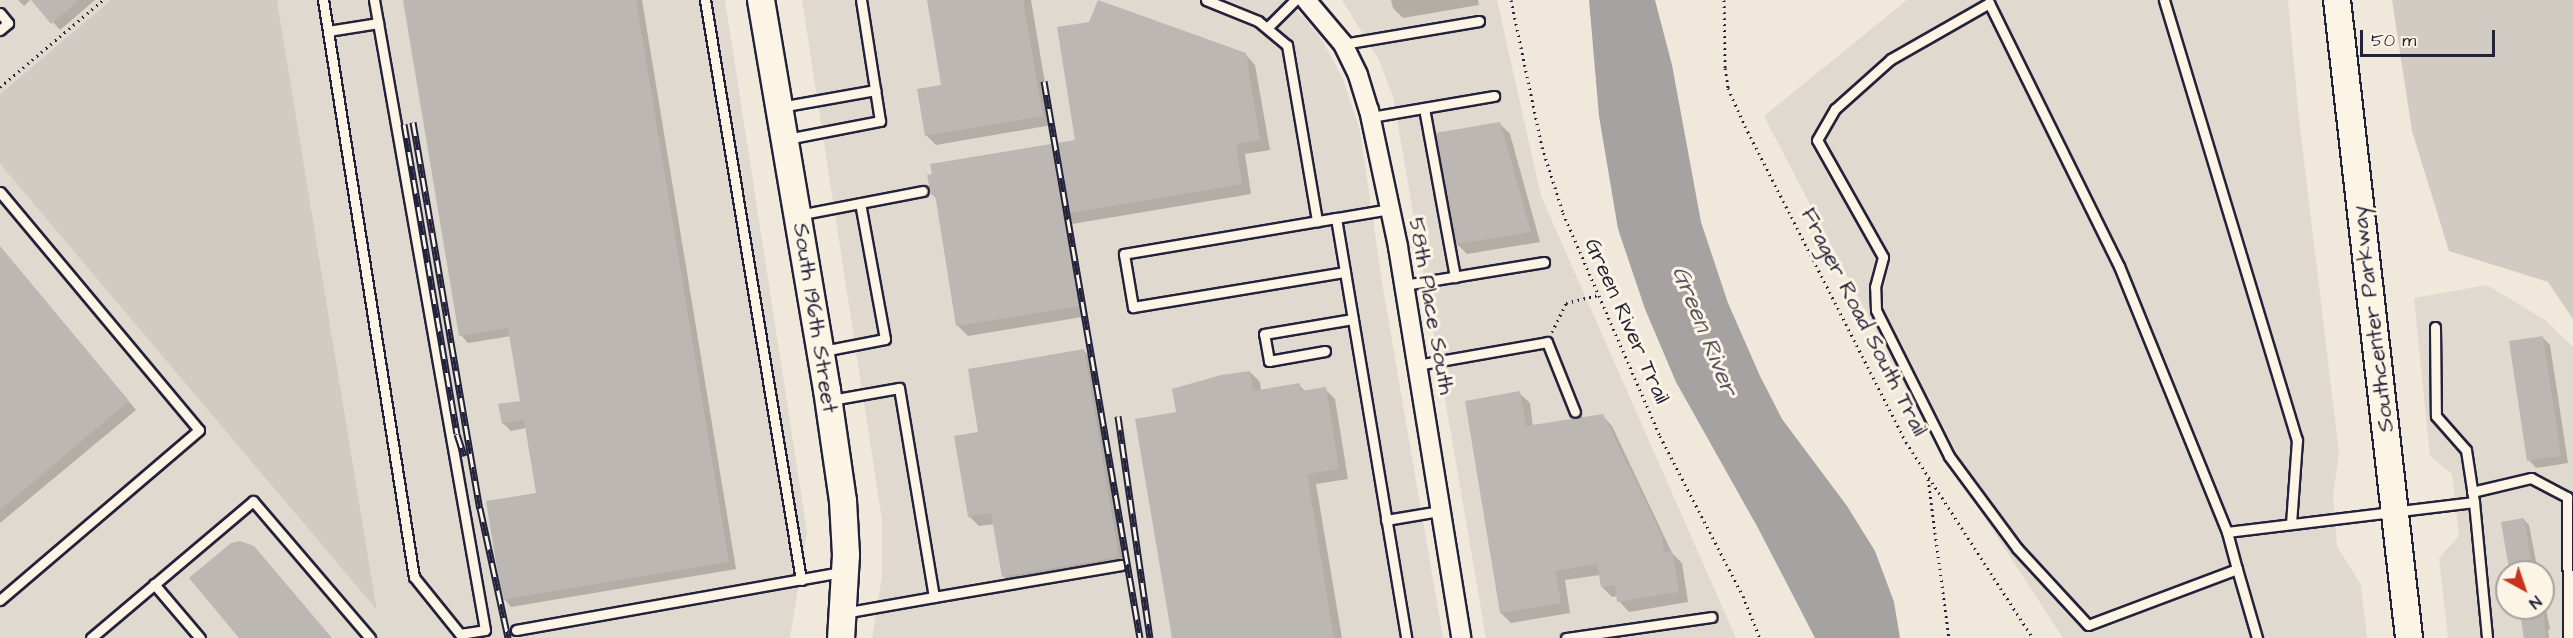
<!DOCTYPE html>
<style>
body{margin:0}
#map{position:relative;width:2573px;height:638px;overflow:hidden;background:#efe8db;font-family:"Architects Daughter",sans-serif}
div>[style]{position:absolute}
[style*='--x']{left:calc(var(--x)*1px);top:calc(var(--y)*1px);width:calc(var(--w)*1px);rotate:calc(var(--a)*1deg)}
.built>*{inset:0;background:#e0d9cf}
.green>*{inset:0;background:#d1cbc3}
.water>*{inset:0;background:#a6a2a2}
.shadow>*{inset:0;background:#0003}
.building>*{inset:0;background:#bcb7b3}
.path>*{height:3px;margin-top:-1.5px;transform-origin:0;background:repeating-linear-gradient(90deg,#22223b 0 1.5px,transparent 0 6px)}
.roads{filter:drop-shadow(2px 0 #22223b) drop-shadow(-2px 0 #22223b) drop-shadow(0 2px #22223b) drop-shadow(0 -2px #22223b)}
.lane>*{height:9px;margin:-4.5px;padding:0 4.5px;transform-origin:4.5px;border-radius:4.5px;background:#fcf5e5}
.street>*{height:18px;margin:-9px;padding:0 9px;transform-origin:9px;border-radius:9px;background:#fcf5e5}
.secondary>*{height:26px;margin:-13px;padding:0 13px;transform-origin:13px;border-radius:13px;background:#fcf5e5}
.rail>*{height:7px;margin-top:-3.5px;transform-origin:0;background:repeating-linear-gradient(90deg,#fcf5e5 0 14px,#22223b 0 28px);box-sizing:border-box;border-block:2px solid #22223b}
span{translate:-50% -50%;white-space:nowrap;text-align:center;line-height:1.15;-webkit-text-stroke:6px #fcf5e5;paint-order:stroke}
.street-label{font-size:22px;color:#22223b}
.water-label{font-size:24px;color:#575564;font-style:italic}
.north{position:absolute;left:2495px;top:560px;width:60px;height:60px;box-sizing:border-box;background:#fcf5e5;border:2px solid #a5a1a1;border-radius:50%;rotate:140deg;font-size:16px;font-weight:700;line-height:24px;text-align:center;color:#22223b}
.north::after{content:'';display:block;margin:auto;width:21px;height:27px;background:#c8321e;clip-path:polygon(50% 0,100% 100%,50% 72%,0 100%)}
.scale{position:absolute;left:2360px;top:30px;width:135px;height:27px;box-sizing:border-box;border:3px solid #22223b;border-top:0;padding-left:8px;font-size:18px;line-height:21px;white-space:nowrap;color:#22223b;-webkit-text-stroke:4px #fcf5e5;paint-order:stroke}
</style>
<div id="map">
<div class="built">
<i style="clip-path:polygon(0 0,111px 0,0 94px)"></i>
<i style="clip-path:polygon(277px 0,725px 0,807px 532px,790px 638px,0 638px,0 164px,377px 608px)"></i>
<i style="clip-path:polygon(802px 0,1285px 0,1306px 20px,1322px 40px,1343px 79px,1360px 131px,1383px 288px,1443px 638px,872px 638px,882px 577px,882px 520px)"></i>
<i style="clip-path:polygon(1342px 0,1497px 0,1541px 196px,1736px 638px,1486px 638px,1393px 96px,1378px 58px)"></i>
<i style="clip-path:polygon(1907px 0,2288px 0,2299px 119px,2339px 453px,2333px 495px,2337px 546px,2361px 585px,2367px 638px,2063px 638px,1927px 429px,1764px 116px)"></i>
<i style="clip-path:polygon(evenodd,2487px 285px,2545px 320px,2573px 347px,2573px 638px,2448px 638px,2439px 558px,2459px 536px,2452px 474px,2430px 456px,2414px 298px,2487px 285px,2507px 572px,2543px 572px,2543px 608px,2507px 608px,2507px 572px)"></i>
</div>
<div class="green">
<i style="clip-path:polygon(111px 0,277px 0,377px 610px,0 164px,0 94px)"></i>
<i style="clip-path:polygon(2392px 0,2573px 0,2573px 319px,2548px 282px,2449px 251px,2412px 131px)"></i>
</div>
<div class="water">
<i style="clip-path:polygon(1589px 0,1655px 0,1672px 65px,1701px 222px,1728px 303px,1760px 376px,1782px 419px,1847px 506px,1875px 551px,1894px 602px,1900px 638px,1815px 638px,1758px 528px,1676px 382px,1645px 309px,1618px 229px,1599px 116px)"></i>
</div>
<div class="shadow">
<i style="clip-path:polygon(18px 0,30px 0,24px 6px)"></i>
<i style="clip-path:polygon(33px 0,95px 0,60px 30px)"></i>
<i style="clip-path:polygon(405px 0,642px 0,736px 569px,511px 607px,504px 599px,537px 494px,526px 428px,511px 431px,503px 423px,522px 402px,511px 336px,468px 343px,461px 335px)"></i>
<i style="clip-path:polygon(928px 0,1031px 0,1052px 125px,936px 145px,926px 135px,943px 86px)"></i>
<i style="clip-path:polygon(1391px 0,1478px 0,1479px 5px,1403px 18px,1393px 8px)"></i>
<i style="clip-path:polygon(1091px 23px,1245px 54px,1255px 65px,1270px 150px,1245px 154px,1251px 194px,1072px 224px,1088px 316px,968px 336px,958px 326px,937px 199px,932px 194px,1077px 141px)"></i>
<i style="clip-path:polygon(1500px 124px,1510px 134px,1540px 242px,1467px 254px,1457px 244px)"></i>
<i style="clip-path:polygon(0 247px,136px 410px,0 523px)"></i>
<i style="clip-path:polygon(2543px 338px,2550px 345px,2568px 463px,2536px 468px,2529px 460px)"></i>
<i style="clip-path:polygon(1084px 351px,1094px 361px,1129px 567px,1014px 586px,1004px 576px,995px 524px,979px 526px,969px 516px,980px 433px)"></i>
<i style="clip-path:polygon(1250px 372px,1260px 382px,1261px 391px,1299px 385px,1306px 392px,1325px 389px,1335px 399px,1348px 479px,1316px 484px,1342px 638px,1173px 638px,1178px 414px)"></i>
<i style="clip-path:polygon(1519px 393px,1530px 403px,1533px 427px,1602px 415px,1612px 426px,1672px 553px,1682px 563px,1688px 602px,1629px 612px,1619px 601px,1618px 596px,1612px 597px,1602px 587px,1600px 575px,1565px 580px,1570px 613px,1511px 623px,1501px 613px)"></i>
<i style="clip-path:polygon(2524px 520px,2529px 525px,2538px 572px,2513px 572px,2503px 523px)"></i>
<i style="clip-path:polygon(2543px 594px,2550px 629px,2548px 630px,2549px 638px,2526px 638px,2520px 608px,2543px 608px)"></i>
</div>
<div class="building">
<i style="clip-path:polygon(31px 0,79px 0,51px 24px)"></i>
<i style="clip-path:polygon(403px 0,636px 0,729px 562px,502px 600px,486px 501px,536px 493px,524px 420px,502px 424px,498px 404px,520px 401px,508px 328px,459px 336px)"></i>
<i style="clip-path:polygon(927px 0,1023px 0,1043px 116px,925px 136px,917px 89px,941px 85px)"></i>
<i style="clip-path:polygon(1098px 0,1246px 53px,1260px 140px,1236px 144px,1242px 184px,1063px 214px,1079px 306px,956px 326px,935px 194px,931px 195px,927px 175px,932px 174px,930px 164px,1075px 140px,1057px 27px,1089px 22px)"></i>
<i style="clip-path:polygon(1500px 122px,1531px 232px,1456px 244px,1435px 133px)"></i>
<i style="clip-path:polygon(0 246px,129px 401px,0 510px)"></i>
<i style="clip-path:polygon(2543px 336px,2561px 456px,2527px 461px,2509px 341px)"></i>
<i style="clip-path:polygon(1084px 349px,1119px 557px,1002px 577px,991px 513px,968px 517px,954px 436px,978px 432px,968px 369px)"></i>
<i style="clip-path:polygon(1250px 371px,1253px 391px,1300px 383px,1301px 391px,1326px 387px,1339px 469px,1307px 474px,1334px 638px,1172px 638px,1135px 419px,1176px 412px,1172px 389px,1221px 375px)"></i>
<i style="clip-path:polygon(1520px 391px,1526px 426px,1603px 414px,1662px 536px,1664px 552px,1672px 551px,1679px 592px,1617px 602px,1615px 585px,1601px 587px,1597px 564px,1555px 571px,1561px 603px,1500px 613px,1465px 401px)"></i>
<i style="clip-path:polygon(2524px 518px,2532px 565px,2509px 569px,2501px 522px)"></i>
<i style="clip-path:polygon(240px 541px,254px 546px,332px 638px,239px 638px,189px 578px,231px 543px)"></i>
<i style="clip-path:polygon(2519px 608px,2543px 608px,2546px 638px,2524px 638px)"></i>
</div>
<div class="path">
<i style="--x:1511;--y:0;--w:150;--a:78.1"></i>
<i style="--x:1542;--y:147;--w:69;--a:72.3"></i>
<i style="--x:1563;--y:213;--w:243;--a:66.5"></i>
<i style="--x:1660;--y:436;--w:180;--a:62.6"></i>
<i style="--x:1743;--y:596;--w:45;--a:68"></i>
<i style="--x:1724;--y:0;--w:68;--a:89.2"></i>
<i style="--x:1725;--y:68;--w:20;--a:81"></i>
<i style="--x:1728;--y:88;--w:42;--a:65.9"></i>
<i style="--x:1745;--y:126;--w:355;--a:63"></i>
<i style="--x:1906;--y:442;--w:234;--a:57.1"></i>
<i style="--x:0;--y:87;--w:135;--a:-40.2"></i>
<i style="--x:1552;--y:332;--w:32;--a:-64"></i>
<i style="--x:1566;--y:303;--w:32;--a:-14"></i>
<i style="--x:1928;--y:479;--w:160;--a:82.5"></i>
</div>
<div class="roads">
<div class="lane">
<i style="--x:323;--y:0;--w:584;--a:81.04"></i>
<i style="--x:414;--y:577;--w:73;--a:51.1"></i>
<i style="--x:460;--y:634;--w:25;--a:-9"></i>
<i style="--x:485;--y:630;--w:640;--a:-99.99"></i>
<i style="--x:705;--y:0;--w:588;--a:80.6"></i>
<i style="--x:1206;--y:0;--w:56;--a:22"></i>
<i style="--x:1258;--y:21;--w:38;--a:40"></i>
<i style="--x:1287;--y:45;--w:179;--a:80.3"></i>
<i style="--x:2164;--y:0;--w:460;--a:73.2"></i>
<i style="--x:2297;--y:440;--w:84;--a:94.1"></i>
<i style="--x:0;--y:13;--w:13;--a:51"></i>
<i style="--x:8;--y:23;--w:11;--a:139"></i>
<i style="--x:1267;--y:28;--w:40;--a:-45"></i>
<i style="--x:328;--y:31;--w:51;--a:-9.1"></i>
<i style="--x:1343;--y:44;--w:138;--a:-9.6"></i>
<i style="--x:780;--y:107;--w:97;--a:-10.1"></i>
<i style="--x:1424;--y:108;--w:172;--a:79.6"></i>
<i style="--x:1371;--y:117;--w:125;--a:-9.7"></i>
<i style="--x:787;--y:139;--w:95;--a:-11"></i>
<i style="--x:880;--y:121;--w:122;--a:-98.9"></i>
<i style="--x:0;--y:192;--w:310;--a:50.1"></i>
<i style="--x:199;--y:430;--w:262;--a:139.5"></i>
<i style="--x:1390;--y:209;--w:55;--a:170.5"></i>
<i style="--x:1336;--y:218;--w:426;--a:80.5"></i>
<i style="--x:798;--y:215;--w:127;--a:-10.9"></i>
<i style="--x:1336;--y:218;--w:215;--a:170.4"></i>
<i style="--x:1124;--y:254;--w:54;--a:80.4"></i>
<i style="--x:1133;--y:307;--w:215;--a:-9.4"></i>
<i style="--x:1404;--y:285;--w:142;--a:-9.3"></i>
<i style="--x:2435;--y:327;--w:89;--a:89.4"></i>
<i style="--x:2436;--y:416;--w:45;--a:48.6"></i>
<i style="--x:2466;--y:450;--w:53;--a:81.3"></i>
<i style="--x:2474;--y:502;--w:137;--a:84.5"></i>
<i style="--x:823;--y:351;--w:63;--a:-11"></i>
<i style="--x:885;--y:339;--w:138;--a:-100.4"></i>
<i style="--x:1325;--y:351;--w:57;--a:169.9"></i>
<i style="--x:1269;--y:361;--w:27;--a:-100"></i>
<i style="--x:1264;--y:334;--w:90;--a:-9.6"></i>
<i style="--x:1417;--y:365;--w:132;--a:-10"></i>
<i style="--x:1547;--y:342;--w:75;--a:68.2"></i>
<i style="--x:831;--y:400;--w:69;--a:-10"></i>
<i style="--x:899;--y:388;--w:212;--a:80.5"></i>
<i style="--x:934;--y:597;--w:92;--a:170"></i>
<i style="--x:2472;--y:492;--w:61;--a:-13.3"></i>
<i style="--x:2531;--y:478;--w:41;--a:27.8"></i>
<i style="--x:2567;--y:497;--w:141;--a:89.6"></i>
<i style="--x:1386;--y:520;--w:55;--a:-9.5"></i>
<i style="--x:2227;--y:532;--w:249;--a:-6.9"></i>
<i style="--x:2237;--y:569;--w:159;--a:159.4"></i>
<i style="--x:2088;--y:625;--w:105;--a:-132.7"></i>
<i style="--x:2017;--y:548;--w:114;--a:-126.5"></i>
<i style="--x:1949;--y:456;--w:163;--a:-116.6"></i>
<i style="--x:1876;--y:310;--w:23;--a:-92"></i>
<i style="--x:1875;--y:287;--w:31;--a:-75"></i>
<i style="--x:1883;--y:257;--w:134;--a:-119.4"></i>
<i style="--x:1817;--y:140;--w:36;--a:-60"></i>
<i style="--x:1835;--y:109;--w:75;--a:-41.8"></i>
<i style="--x:1891;--y:59;--w:113;--a:-29.7"></i>
<i style="--x:1989;--y:3;--w:293;--a:63.7"></i>
<i style="--x:2119;--y:266;--w:287;--a:67.9"></i>
<i style="--x:2227;--y:532;--w:38;--a:75"></i>
<i style="--x:2237;--y:569;--w:72;--a:73.8"></i>
<i style="--x:154;--y:584;--w:71;--a:49.6"></i>
<i style="--x:934;--y:597;--w:190;--a:-9.7"></i>
<i style="--x:516;--y:630;--w:332;--a:-10.1"></i>
<i style="--x:91;--y:638;--w:212;--a:-40.2"></i>
<i style="--x:253;--y:501;--w:180;--a:49.5"></i>
<i style="--x:1566;--y:638;--w:147;--a:-8.2"></i>
</div>
<div class="street">
<i style="--x:1306;--y:0;--w:57;--a:49.9"></i>
<i style="--x:1343;--y:44;--w:34;--a:64"></i>
<i style="--x:1358;--y:75;--w:37;--a:73"></i>
<i style="--x:1369;--y:110;--w:140;--a:78"></i>
<i style="--x:1398;--y:247;--w:396;--a:80.8"></i>
</div>
<div class="secondary">
<i style="--x:761;--y:0;--w:396;--a:80.4"></i>
<i style="--x:827;--y:390;--w:112;--a:81.8"></i>
<i style="--x:843;--y:501;--w:54;--a:86.8"></i>
<i style="--x:846;--y:555;--w:83;--a:93.4"></i>
<i style="--x:2337;--y:0;--w:642;--a:83.56"></i>
</div>
</div>
<div class="rail">
<i style="--x:1044;--y:81;--w:565;--a:80.22"></i>
<i style="--x:413;--y:122;--w:392;--a:80.2"></i>
<i style="--x:480;--y:508;--w:133;--a:77.8"></i>
<i style="--x:404;--y:124;--w:314;--a:80.3"></i>
<i style="--x:457;--y:434;--w:23;--a:72"></i>
<i style="--x:1118;--y:416;--w:224;--a:81.8"></i>
</div>
<div class="street-label">
<span style="left:1431px;top:306px;rotate:80deg">58th Place South</span>
<span style="left:815px;top:318px;rotate:81deg">South 196th Street</span>
<span style="left:2373px;top:319px;rotate:-97deg">Southcenter Parkway</span>
<span style="left:1627px;top:321px;rotate:66deg">Green River Trail</span>
<span style="left:1864px;top:322px;rotate:63deg">Frager Road South Trail</span>
</div>
<div class="water-label">
<span style="left:1704px;top:331px;rotate:68deg">Green River</span>
</div>
<div class="north">N</div>
<div class="scale">50 m</div>
</div>
